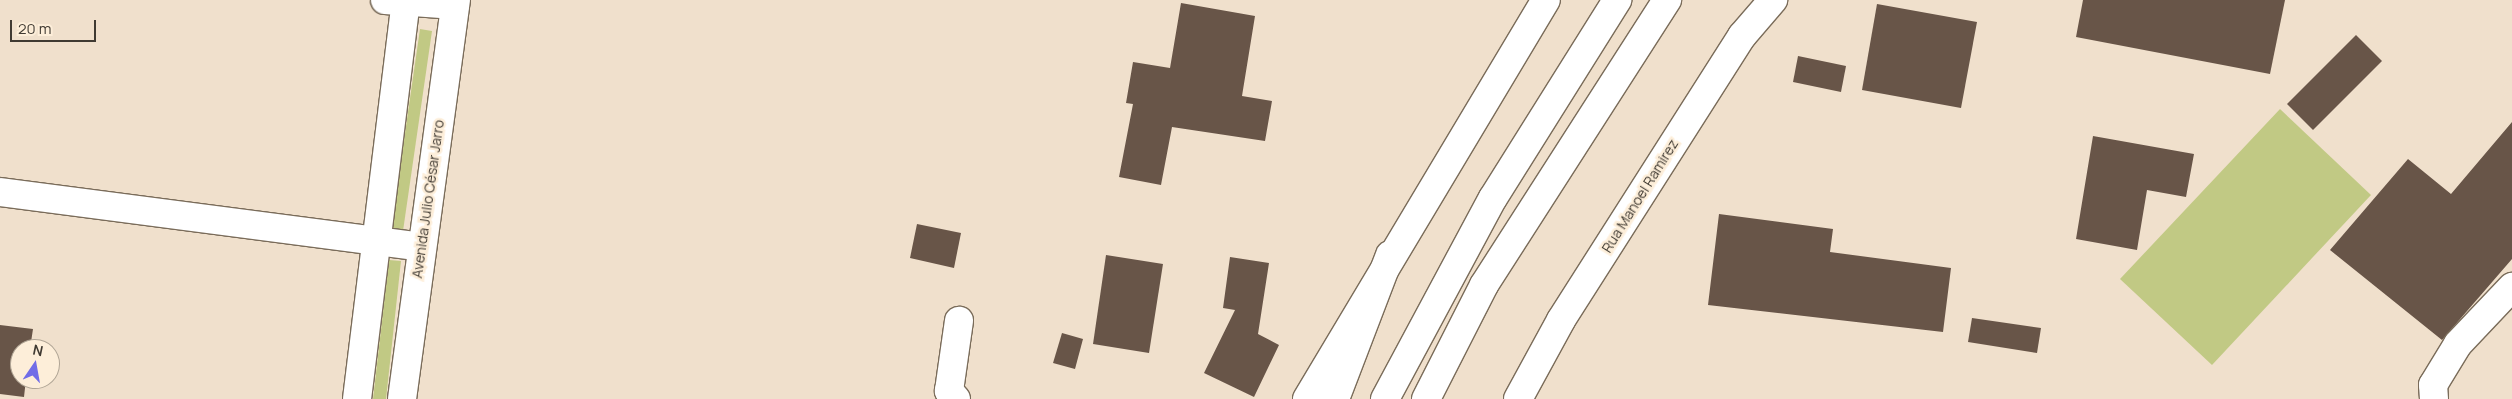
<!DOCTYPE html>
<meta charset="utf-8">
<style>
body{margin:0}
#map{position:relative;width:2512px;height:399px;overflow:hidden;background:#f0e0cc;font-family:Manrope,sans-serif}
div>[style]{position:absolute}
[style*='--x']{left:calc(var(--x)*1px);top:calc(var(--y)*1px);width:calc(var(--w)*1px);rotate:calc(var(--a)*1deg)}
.green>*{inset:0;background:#c1c984}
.building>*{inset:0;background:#685548}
.roads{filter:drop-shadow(1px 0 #7a6c5a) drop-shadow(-1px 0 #7a6c5a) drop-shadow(0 1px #7a6c5a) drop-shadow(0 -1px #7a6c5a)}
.minor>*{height:28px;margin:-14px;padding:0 14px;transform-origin:14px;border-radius:14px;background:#fff}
.tertiary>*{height:28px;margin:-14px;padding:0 14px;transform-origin:14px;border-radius:14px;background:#fff}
.primary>*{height:28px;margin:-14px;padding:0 14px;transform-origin:14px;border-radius:14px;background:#fff}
.trunk>*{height:28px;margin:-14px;padding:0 14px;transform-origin:14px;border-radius:14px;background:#fff}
span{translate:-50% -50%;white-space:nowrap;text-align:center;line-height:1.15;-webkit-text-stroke:5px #fdeed9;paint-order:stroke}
.street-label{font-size:14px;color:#403a32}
.north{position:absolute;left:10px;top:339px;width:50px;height:50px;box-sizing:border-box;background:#fdeed9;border:1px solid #b1a696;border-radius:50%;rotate:12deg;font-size:14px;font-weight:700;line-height:20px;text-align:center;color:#403a32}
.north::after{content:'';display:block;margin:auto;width:18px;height:22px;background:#706ce7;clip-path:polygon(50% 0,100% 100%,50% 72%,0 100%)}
.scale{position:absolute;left:10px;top:20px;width:86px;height:22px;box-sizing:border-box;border:2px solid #403a32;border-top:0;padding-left:6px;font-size:15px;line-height:18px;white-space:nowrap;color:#403a32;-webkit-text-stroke:4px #fdeed9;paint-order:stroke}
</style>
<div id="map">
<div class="green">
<i style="clip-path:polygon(420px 29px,432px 31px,403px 231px,391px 230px)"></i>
<i style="clip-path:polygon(2280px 109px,2371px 195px,2212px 365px,2120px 279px)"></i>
<i style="clip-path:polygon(389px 260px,401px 261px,386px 399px,373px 399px)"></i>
</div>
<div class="building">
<i style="clip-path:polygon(2083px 0,2285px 0,2270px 74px,2076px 37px)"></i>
<i style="clip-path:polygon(1181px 3px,1255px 16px,1242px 96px,1272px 101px,1265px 141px,1172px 127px,1161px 185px,1119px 177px,1133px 104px,1126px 103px,1133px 62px,1170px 68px)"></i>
<i style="clip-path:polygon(1877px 4px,1977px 22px,1961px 108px,1862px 90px)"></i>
<i style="clip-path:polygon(2356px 35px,2382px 61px,2313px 130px,2287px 104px)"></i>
<i style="clip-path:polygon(1798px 56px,1846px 66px,1841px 92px,1793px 82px)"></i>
<i style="clip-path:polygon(2512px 122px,2512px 259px,2442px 340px,2330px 250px,2408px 159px,2451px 194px)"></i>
<i style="clip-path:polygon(2093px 136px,2194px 154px,2186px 197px,2147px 190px,2137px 250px,2076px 239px)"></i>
<i style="clip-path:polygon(1719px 214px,1833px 229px,1830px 252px,1951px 268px,1943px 332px,1708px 305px)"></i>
<i style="clip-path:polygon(917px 224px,961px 233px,954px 268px,910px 258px)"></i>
<i style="clip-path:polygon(1106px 255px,1163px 264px,1149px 353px,1093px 344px)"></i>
<i style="clip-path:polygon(1230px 257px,1269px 263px,1258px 334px,1279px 345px,1254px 397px,1204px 373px,1235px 310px,1223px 308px)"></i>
<i style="clip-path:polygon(1972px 318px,2041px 328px,2037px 353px,1968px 342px)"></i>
<i style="clip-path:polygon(0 325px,33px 329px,30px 349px,20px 349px,20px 379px,26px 379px,24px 397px,0 394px)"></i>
<i style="clip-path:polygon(1062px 333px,1083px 339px,1075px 369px,1053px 363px)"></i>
</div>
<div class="roads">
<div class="minor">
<i style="--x:385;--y:0;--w:70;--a:4.1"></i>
<i style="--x:0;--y:192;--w:425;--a:7.4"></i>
<i style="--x:956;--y:399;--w:11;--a:-131"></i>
<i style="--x:949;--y:391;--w:71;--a:-81.9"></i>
<i style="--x:2434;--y:399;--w:14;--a:-94"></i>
<i style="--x:2433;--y:385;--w:48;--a:-58.6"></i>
<i style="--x:2458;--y:344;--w:79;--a:-46.5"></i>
</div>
<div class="tertiary">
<i style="--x:357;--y:399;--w:402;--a:-83"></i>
<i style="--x:402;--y:399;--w:403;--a:-82.3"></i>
</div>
<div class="primary">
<i style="--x:1307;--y:399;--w:465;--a:-59.1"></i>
<i style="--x:1518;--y:399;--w:90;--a:-61.4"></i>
<i style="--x:1561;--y:320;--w:337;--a:-57.5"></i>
<i style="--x:1742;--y:36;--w:48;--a:-49.3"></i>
</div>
<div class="trunk">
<i style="--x:1335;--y:399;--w:154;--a:-69.1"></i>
<i style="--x:1385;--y:399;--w:228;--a:-61.8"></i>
<i style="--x:1493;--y:198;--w:234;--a:-57.9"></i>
<i style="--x:1426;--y:399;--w:128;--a:-63"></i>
<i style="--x:1484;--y:285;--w:339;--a:-57.3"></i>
</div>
</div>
<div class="street-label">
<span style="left:1640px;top:196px;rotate:-58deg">Rua Manoel Ramirez</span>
<span style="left:428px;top:199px;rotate:-82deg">Avenida Julio César Jarro</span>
</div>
<div class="north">N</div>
<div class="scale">20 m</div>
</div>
